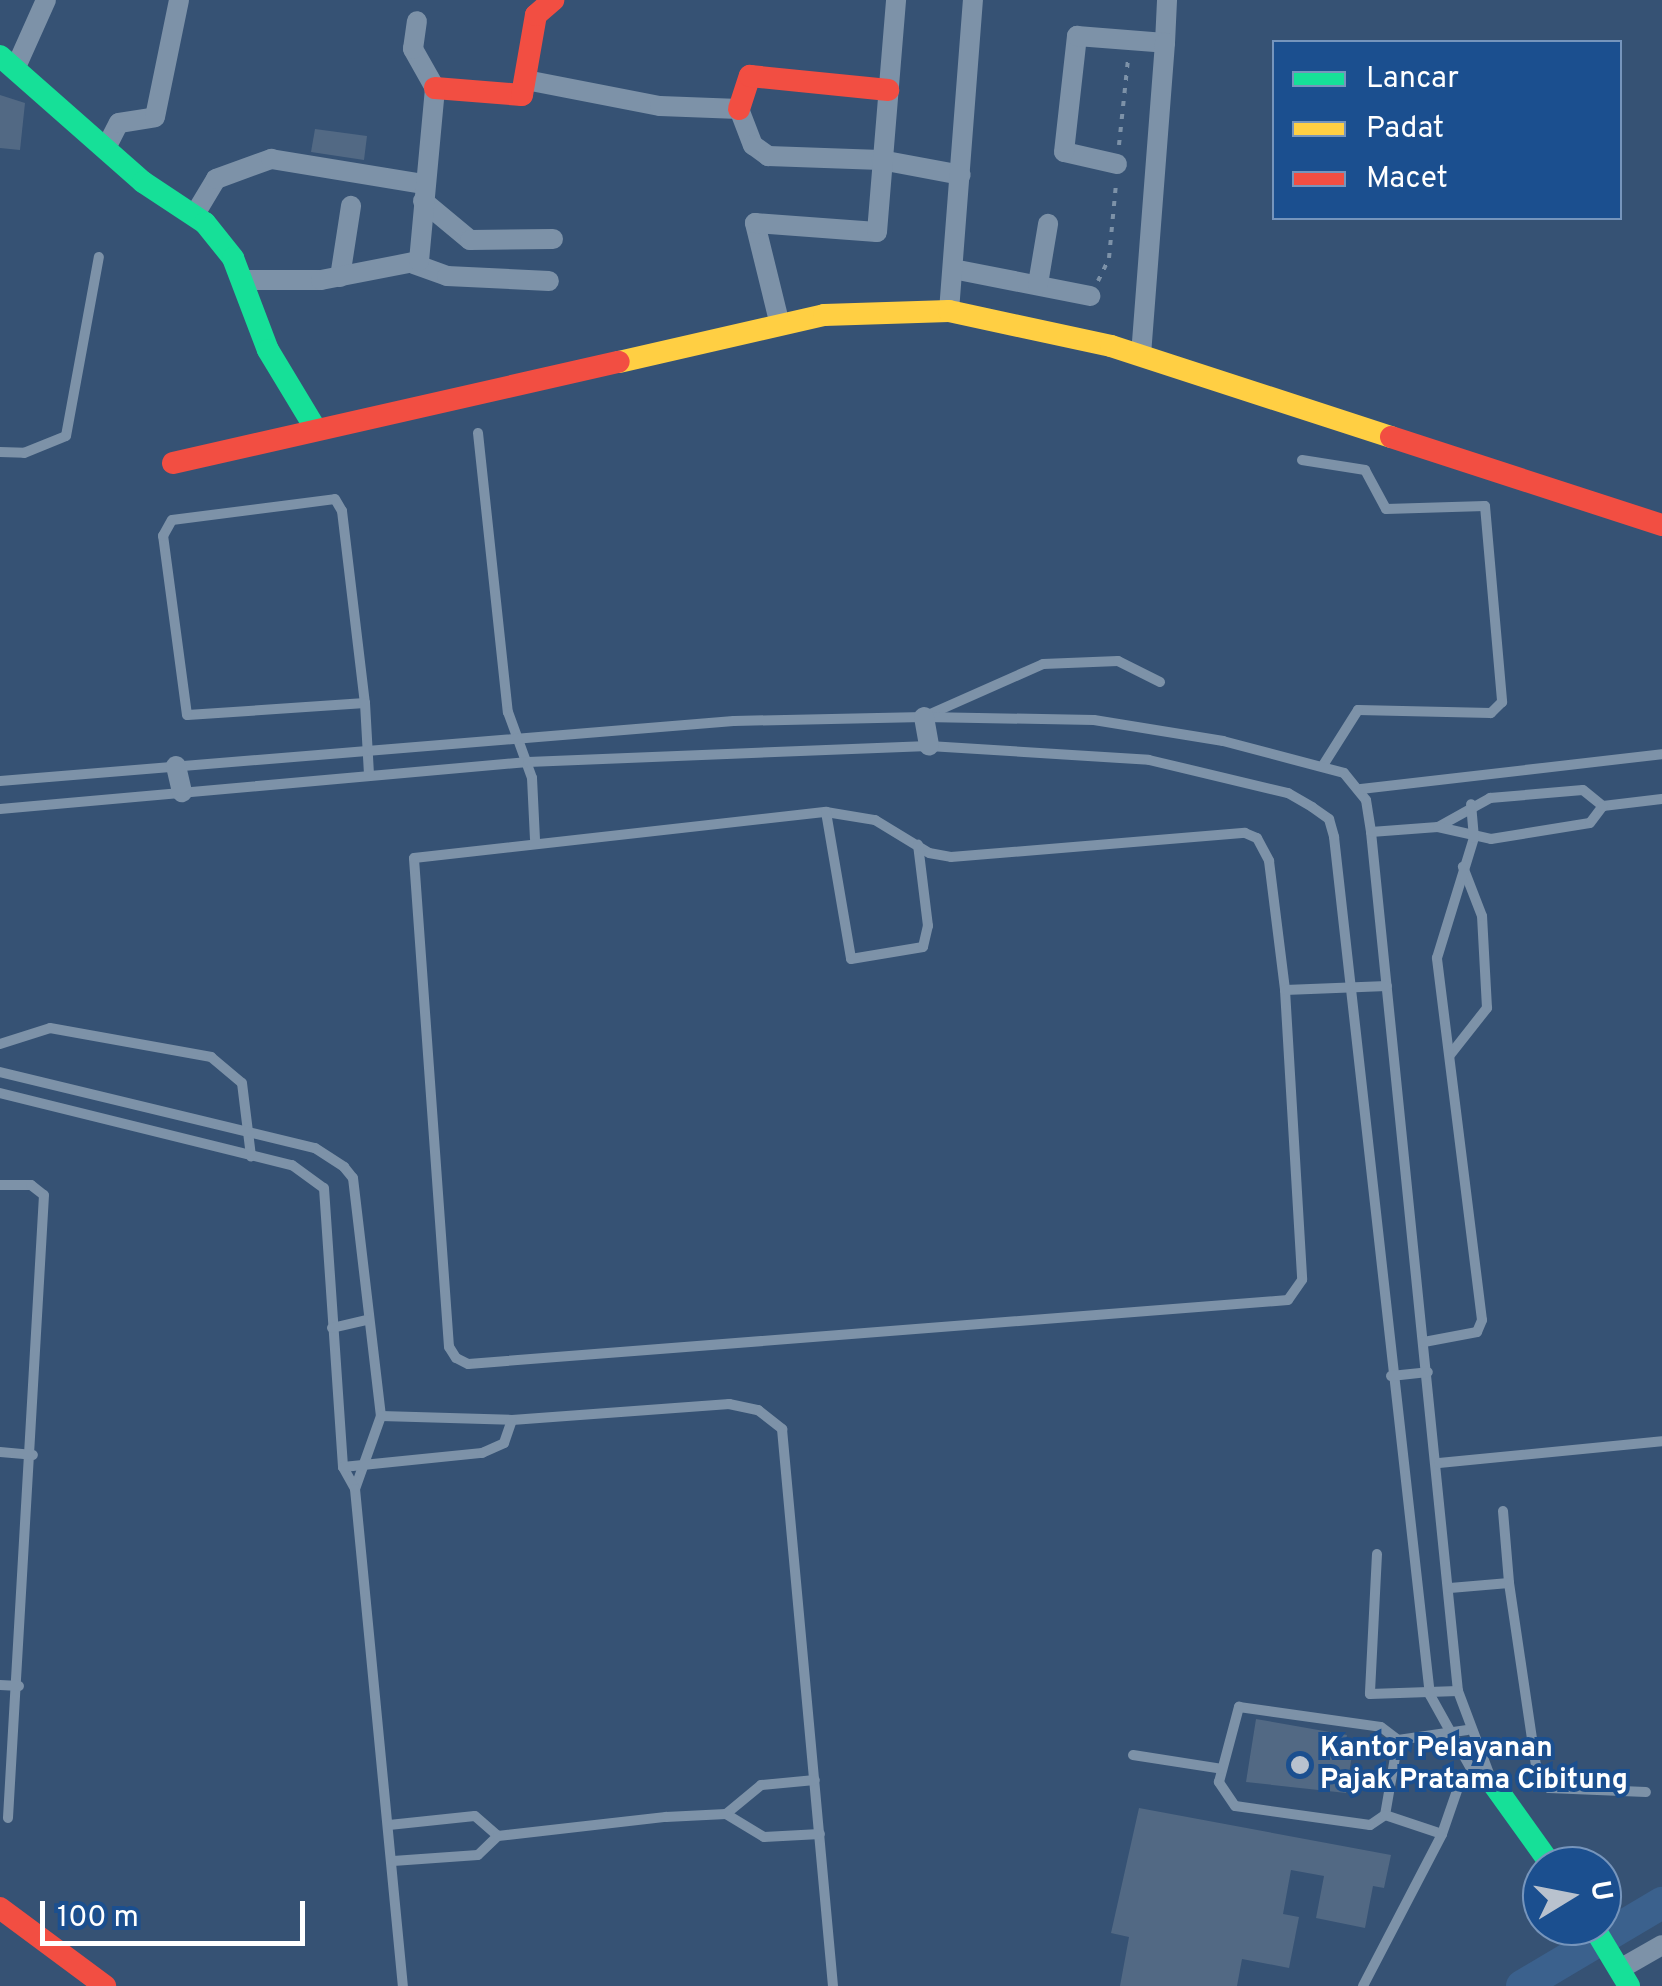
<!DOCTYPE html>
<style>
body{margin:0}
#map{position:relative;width:1662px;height:1986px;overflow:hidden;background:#365274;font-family:Overpass,sans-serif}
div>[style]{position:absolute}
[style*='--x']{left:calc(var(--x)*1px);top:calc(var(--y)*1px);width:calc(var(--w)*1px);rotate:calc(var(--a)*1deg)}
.river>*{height:32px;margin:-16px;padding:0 16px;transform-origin:16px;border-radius:16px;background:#3b618d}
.building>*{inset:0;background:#526984}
.path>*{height:4px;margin-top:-2px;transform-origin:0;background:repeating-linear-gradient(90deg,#7d92a8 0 5px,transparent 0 13px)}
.lane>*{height:10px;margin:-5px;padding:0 5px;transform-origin:5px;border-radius:5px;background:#7d92a8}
.street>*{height:20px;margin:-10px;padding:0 10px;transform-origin:10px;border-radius:10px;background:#7d92a8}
.fast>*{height:22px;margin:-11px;padding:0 11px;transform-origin:11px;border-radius:11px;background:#16e098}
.slow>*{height:22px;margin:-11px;padding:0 11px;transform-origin:11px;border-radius:11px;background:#ffcf43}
.jam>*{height:22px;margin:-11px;padding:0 11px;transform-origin:11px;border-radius:11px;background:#f24e42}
.dots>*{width:28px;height:28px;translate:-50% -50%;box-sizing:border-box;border:5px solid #1b4f8f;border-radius:50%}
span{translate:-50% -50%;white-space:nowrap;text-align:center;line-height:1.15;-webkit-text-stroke:8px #1b4f8f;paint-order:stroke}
.poi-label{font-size:28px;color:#fff;font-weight:700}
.left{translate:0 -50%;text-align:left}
.legend{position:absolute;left:1272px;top:40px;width:350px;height:180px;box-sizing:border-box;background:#1b4f8f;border:2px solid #7695bc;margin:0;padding:12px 18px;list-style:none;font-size:30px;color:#fff}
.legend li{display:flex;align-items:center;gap:20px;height:50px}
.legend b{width:50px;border:2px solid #7695bc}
.north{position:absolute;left:1522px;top:1846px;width:100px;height:100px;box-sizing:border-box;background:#1b4f8f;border:2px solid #7695bc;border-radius:50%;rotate:80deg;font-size:28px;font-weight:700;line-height:40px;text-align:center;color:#fff}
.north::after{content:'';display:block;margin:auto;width:35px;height:45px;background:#b9c2ce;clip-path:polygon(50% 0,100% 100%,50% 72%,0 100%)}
.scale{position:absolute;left:40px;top:1901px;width:265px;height:45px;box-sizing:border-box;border:5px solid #fff;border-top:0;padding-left:12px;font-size:30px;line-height:35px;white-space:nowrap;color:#fff;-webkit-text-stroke:8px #1b4f8f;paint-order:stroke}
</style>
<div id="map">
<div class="river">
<i style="--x:1522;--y:1986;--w:163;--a:-30.7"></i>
</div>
<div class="building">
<i style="clip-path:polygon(0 95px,25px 103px,20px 150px,0 148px)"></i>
<i style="clip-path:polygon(315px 129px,367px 136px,364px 160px,311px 152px)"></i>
<i style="clip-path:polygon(1256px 1719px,1347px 1735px,1345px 1747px,1353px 1748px,1346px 1793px,1246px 1782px)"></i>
<i style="clip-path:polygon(1139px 1808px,1391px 1855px,1384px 1888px,1373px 1886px,1365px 1928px,1316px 1918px,1324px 1876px,1291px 1870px,1283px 1914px,1299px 1917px,1289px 1968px,1242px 1959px,1237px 1986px,1120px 1986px,1129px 1937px,1111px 1933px)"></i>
</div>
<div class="path">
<i style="--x:1119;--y:145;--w:85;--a:-84"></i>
<i style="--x:1098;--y:281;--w:25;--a:-64"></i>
<i style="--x:1109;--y:258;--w:74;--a:-84.6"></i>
</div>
<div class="lane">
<i style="--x:478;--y:433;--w:281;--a:83.9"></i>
<i style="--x:508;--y:712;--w:70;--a:70"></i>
<i style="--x:532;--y:778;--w:61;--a:87.2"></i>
<i style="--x:0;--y:452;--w:24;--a:2"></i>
<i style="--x:24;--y:453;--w:45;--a:-22"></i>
<i style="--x:66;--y:436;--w:182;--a:-79.6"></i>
<i style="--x:1302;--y:460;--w:64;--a:9"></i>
<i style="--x:1365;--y:470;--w:44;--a:61.7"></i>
<i style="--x:1386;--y:509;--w:99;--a:-1.7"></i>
<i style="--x:1485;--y:506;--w:197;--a:85"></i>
<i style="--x:1502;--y:702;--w:16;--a:135"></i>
<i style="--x:1491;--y:713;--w:133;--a:-178.7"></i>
<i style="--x:1358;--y:710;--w:67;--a:122.3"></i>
<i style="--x:365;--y:703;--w:178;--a:176.1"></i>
<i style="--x:187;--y:715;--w:181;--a:-97.6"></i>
<i style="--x:163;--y:536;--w:18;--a:-61"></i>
<i style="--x:172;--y:520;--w:164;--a:-7.3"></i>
<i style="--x:335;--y:499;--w:14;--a:60"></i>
<i style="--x:342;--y:511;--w:193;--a:83.2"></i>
<i style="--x:365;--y:703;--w:71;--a:86.8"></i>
<i style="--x:928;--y:715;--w:126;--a:-23.9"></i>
<i style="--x:1043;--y:664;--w:75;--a:-2.3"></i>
<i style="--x:1118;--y:661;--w:47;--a:26.6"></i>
<i style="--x:0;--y:781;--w:736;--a:-4.67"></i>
<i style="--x:734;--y:721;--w:190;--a:-1.2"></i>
<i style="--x:924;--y:717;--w:170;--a:1"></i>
<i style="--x:1094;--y:720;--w:131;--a:9.2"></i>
<i style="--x:1223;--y:741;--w:125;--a:14.8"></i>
<i style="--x:1344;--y:773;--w:35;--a:51"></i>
<i style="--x:1366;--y:800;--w:32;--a:81"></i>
<i style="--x:1371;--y:832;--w:863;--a:84.22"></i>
<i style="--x:1458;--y:1691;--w:99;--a:69.4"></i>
<i style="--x:1361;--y:789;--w:303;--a:-6.6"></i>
<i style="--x:0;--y:809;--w:530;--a:-5.09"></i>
<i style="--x:528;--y:762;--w:401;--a:-2.3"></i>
<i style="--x:929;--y:746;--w:220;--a:3.6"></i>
<i style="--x:1149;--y:760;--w:143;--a:13.4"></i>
<i style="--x:1288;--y:793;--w:28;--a:30"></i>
<i style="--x:1312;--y:807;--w:21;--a:35"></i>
<i style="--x:1329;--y:819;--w:19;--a:74"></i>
<i style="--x:1334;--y:837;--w:863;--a:83.62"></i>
<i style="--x:1430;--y:1695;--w:93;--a:60.9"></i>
<i style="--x:1475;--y:1776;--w:20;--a:24"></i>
<i style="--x:826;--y:812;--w:50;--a:9.3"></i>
<i style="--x:875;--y:820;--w:63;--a:31.4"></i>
<i style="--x:929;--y:853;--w:22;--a:10"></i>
<i style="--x:951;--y:857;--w:295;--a:-4.7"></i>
<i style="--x:1245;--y:833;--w:13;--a:23"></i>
<i style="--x:1257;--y:838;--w:26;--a:62"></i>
<i style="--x:1269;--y:861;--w:130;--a:82.9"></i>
<i style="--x:1285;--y:990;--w:290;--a:86.6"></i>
<i style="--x:1302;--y:1280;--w:24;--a:125"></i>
<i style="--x:1288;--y:1300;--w:822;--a:175.54"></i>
<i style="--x:468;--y:1364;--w:13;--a:-153"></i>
<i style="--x:456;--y:1358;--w:13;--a:-122"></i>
<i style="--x:449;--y:1347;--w:490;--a:-94.1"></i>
<i style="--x:414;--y:858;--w:415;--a:-6.4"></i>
<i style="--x:826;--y:812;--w:149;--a:80.3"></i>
<i style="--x:851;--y:959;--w:73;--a:-9.5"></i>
<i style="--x:923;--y:947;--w:22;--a:-77"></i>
<i style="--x:928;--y:926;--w:82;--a:-97"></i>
<i style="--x:1438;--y:827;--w:60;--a:-29.1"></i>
<i style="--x:1490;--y:798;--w:93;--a:-4.9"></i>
<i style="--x:1583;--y:790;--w:26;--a:39"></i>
<i style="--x:1603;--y:806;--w:59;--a:-6.8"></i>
<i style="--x:1371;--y:832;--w:67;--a:-4.3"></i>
<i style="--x:1438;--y:827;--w:54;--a:12.8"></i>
<i style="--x:1491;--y:839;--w:100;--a:-9.2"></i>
<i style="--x:1590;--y:823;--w:21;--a:-53"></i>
<i style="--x:1285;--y:990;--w:102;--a:-2.2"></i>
<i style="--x:0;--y:1044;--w:52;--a:-17.7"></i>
<i style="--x:50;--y:1028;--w:164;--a:10.2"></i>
<i style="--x:211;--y:1057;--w:40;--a:40"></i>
<i style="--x:242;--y:1083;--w:74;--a:83"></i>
<i style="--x:1450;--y:1055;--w:60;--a:-51.8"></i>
<i style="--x:1487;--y:1008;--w:92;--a:-93.1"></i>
<i style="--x:1482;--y:916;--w:53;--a:-111.2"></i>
<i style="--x:0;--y:1072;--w:324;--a:13.6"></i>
<i style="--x:315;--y:1148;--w:35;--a:33"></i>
<i style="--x:344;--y:1167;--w:14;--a:51"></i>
<i style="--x:353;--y:1178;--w:240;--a:83.3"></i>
<i style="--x:381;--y:1416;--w:77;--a:109.6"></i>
<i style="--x:0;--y:1093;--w:301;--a:13.9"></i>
<i style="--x:292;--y:1165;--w:39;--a:36"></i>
<i style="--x:324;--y:1188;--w:280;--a:86.1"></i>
<i style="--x:343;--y:1467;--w:25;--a:61"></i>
<i style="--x:355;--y:1489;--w:499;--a:84.5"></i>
<i style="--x:0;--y:1185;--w:31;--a:0"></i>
<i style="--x:31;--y:1185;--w:16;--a:38"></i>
<i style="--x:44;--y:1195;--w:624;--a:93.31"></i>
<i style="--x:332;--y:1328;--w:36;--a:-13"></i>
<i style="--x:1424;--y:1342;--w:54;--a:-10.7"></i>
<i style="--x:1477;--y:1332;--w:13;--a:-67"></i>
<i style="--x:1482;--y:1320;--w:365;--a:-97.1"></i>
<i style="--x:1437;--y:958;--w:126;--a:-72.9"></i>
<i style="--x:1474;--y:838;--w:34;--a:-95"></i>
<i style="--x:1391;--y:1376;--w:37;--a:-6"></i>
<i style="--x:381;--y:1416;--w:131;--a:1.7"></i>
<i style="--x:512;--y:1420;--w:218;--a:-4.2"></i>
<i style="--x:729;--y:1404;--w:30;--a:12"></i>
<i style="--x:758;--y:1410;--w:31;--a:38"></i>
<i style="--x:782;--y:1429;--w:559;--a:84.77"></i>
<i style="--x:0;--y:1452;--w:33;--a:5"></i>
<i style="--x:1439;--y:1463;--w:224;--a:-5.6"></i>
<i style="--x:343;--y:1467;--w:140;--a:-5.8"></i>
<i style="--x:482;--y:1453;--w:24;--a:-24"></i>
<i style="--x:504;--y:1443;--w:24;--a:-71"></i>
<i style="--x:1503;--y:1511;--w:72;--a:85.2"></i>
<i style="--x:1377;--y:1554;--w:140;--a:92.9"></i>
<i style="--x:1370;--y:1694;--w:88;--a:-2"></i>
<i style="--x:1450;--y:1588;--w:59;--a:-4.8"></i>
<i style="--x:1509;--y:1583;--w:184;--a:81.6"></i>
<i style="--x:1536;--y:1765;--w:26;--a:61"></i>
<i style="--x:1549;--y:1788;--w:97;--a:2.4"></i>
<i style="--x:0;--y:1685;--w:19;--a:3"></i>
<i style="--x:1398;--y:1740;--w:76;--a:99.8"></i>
<i style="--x:1385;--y:1815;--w:18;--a:146"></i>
<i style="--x:1370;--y:1825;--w:136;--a:-172"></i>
<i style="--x:1235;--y:1806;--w:29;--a:-124"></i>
<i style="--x:1219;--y:1782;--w:78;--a:-75.1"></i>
<i style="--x:1239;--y:1707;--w:143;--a:8"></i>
<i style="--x:1381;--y:1727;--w:21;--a:37"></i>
<i style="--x:1398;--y:1740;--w:70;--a:-8.2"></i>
<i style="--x:1133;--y:1755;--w:90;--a:8.9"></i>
<i style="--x:726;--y:1814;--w:45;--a:-39.6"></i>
<i style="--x:761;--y:1785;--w:54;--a:-5.3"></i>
<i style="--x:1385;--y:1815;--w:60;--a:18.4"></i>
<i style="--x:389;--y:1825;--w:86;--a:-6"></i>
<i style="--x:475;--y:1816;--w:30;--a:41"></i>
<i style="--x:393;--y:1861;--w:85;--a:-4"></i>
<i style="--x:478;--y:1855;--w:28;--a:-44"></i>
<i style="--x:498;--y:1836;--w:169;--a:-6.5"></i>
<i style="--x:666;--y:1817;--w:60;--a:-2.9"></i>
<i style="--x:726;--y:1814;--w:44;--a:31.2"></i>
<i style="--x:764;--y:1837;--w:56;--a:-3.1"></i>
<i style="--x:1363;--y:1986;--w:171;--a:-62.5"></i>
<i style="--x:1442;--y:1834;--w:58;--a:-70.9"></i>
<i style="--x:1461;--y:1779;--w:19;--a:-28"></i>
</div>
<div class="street">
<i style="--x:1165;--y:43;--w:43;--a:-87.3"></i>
<i style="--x:16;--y:67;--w:73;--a:-65.9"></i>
<i style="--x:526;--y:80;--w:136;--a:11"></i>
<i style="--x:660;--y:106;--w:79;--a:2.2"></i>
<i style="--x:739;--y:109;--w:39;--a:69"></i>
<i style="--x:753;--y:145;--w:19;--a:36"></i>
<i style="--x:768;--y:156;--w:113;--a:2"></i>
<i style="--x:881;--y:160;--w:81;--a:10.6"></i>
<i style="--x:106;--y:148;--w:28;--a:-63"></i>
<i style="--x:119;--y:123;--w:36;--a:-9"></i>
<i style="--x:155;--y:117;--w:119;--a:-78.4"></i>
<i style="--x:1117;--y:164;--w:54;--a:-167.2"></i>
<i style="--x:1064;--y:152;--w:117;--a:-83.6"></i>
<i style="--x:1077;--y:36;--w:88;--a:4.5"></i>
<i style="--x:1165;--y:43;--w:314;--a:94.4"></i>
<i style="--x:423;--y:201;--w:61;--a:39.7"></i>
<i style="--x:470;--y:240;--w:83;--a:-0.7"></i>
<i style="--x:195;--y:214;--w:41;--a:-59"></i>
<i style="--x:216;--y:179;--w:59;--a:-20"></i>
<i style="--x:271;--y:159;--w:155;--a:9.3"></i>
<i style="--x:414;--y:264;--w:35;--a:20"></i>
<i style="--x:447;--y:276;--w:102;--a:2.8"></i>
<i style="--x:953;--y:269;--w:140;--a:11.1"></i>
<i style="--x:340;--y:277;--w:72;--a:-81.2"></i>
<i style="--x:244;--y:280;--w:77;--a:0"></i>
<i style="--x:321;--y:280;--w:100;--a:-11"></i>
<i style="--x:419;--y:261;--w:174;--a:-84.7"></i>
<i style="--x:435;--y:88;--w:45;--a:-119.4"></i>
<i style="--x:413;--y:49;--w:28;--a:-82"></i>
<i style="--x:1038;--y:284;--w:61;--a:-80.5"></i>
<i style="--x:949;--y:311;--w:312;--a:-85.6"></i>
<i style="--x:780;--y:325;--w:105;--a:-103.8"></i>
<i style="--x:755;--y:223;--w:122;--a:4.2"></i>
<i style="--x:877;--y:232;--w:233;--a:-85.3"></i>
<i style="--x:924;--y:717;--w:29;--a:80"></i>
<i style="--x:176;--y:766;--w:27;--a:77"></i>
<i style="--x:1620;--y:1969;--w:48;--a:-29.7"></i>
</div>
<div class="fast">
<i style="--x:0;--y:56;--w:191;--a:41.4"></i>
<i style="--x:143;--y:182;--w:74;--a:33.5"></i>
<i style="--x:205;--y:223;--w:45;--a:51.3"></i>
<i style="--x:233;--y:258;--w:98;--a:69.2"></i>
<i style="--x:268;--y:350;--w:91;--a:58.9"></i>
<i style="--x:1494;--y:1785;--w:100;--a:54.4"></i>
<i style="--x:1593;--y:1926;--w:70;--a:59"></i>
</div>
<div class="slow">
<i style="--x:619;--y:362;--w:210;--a:-12.9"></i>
<i style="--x:824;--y:315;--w:125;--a:-1.8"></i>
<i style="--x:949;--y:311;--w:166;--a:12.2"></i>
<i style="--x:1111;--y:346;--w:294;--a:18"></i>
</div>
<div class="jam">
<i style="--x:435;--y:88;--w:87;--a:4.6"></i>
<i style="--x:522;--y:95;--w:81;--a:-80.1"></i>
<i style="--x:536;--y:15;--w:23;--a:-41"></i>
<i style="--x:739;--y:109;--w:35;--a:-72"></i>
<i style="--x:750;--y:76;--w:139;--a:5.8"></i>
<i style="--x:1391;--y:437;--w:285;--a:18"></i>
<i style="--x:173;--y:463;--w:457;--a:-12.8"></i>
<i style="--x:0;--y:1908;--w:131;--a:36.6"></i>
</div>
<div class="dots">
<i style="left:1300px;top:1765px;background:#b9c2ce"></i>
</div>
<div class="poi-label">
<span class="left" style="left:1320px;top:1765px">Kantor Pelayanan<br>Pajak Pratama Cibitung</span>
</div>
<ul class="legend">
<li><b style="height:12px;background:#16e098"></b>Lancar</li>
<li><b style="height:12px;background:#ffcf43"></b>Padat</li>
<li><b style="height:12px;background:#f24e42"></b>Macet</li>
</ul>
<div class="north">U</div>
<div class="scale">100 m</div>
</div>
